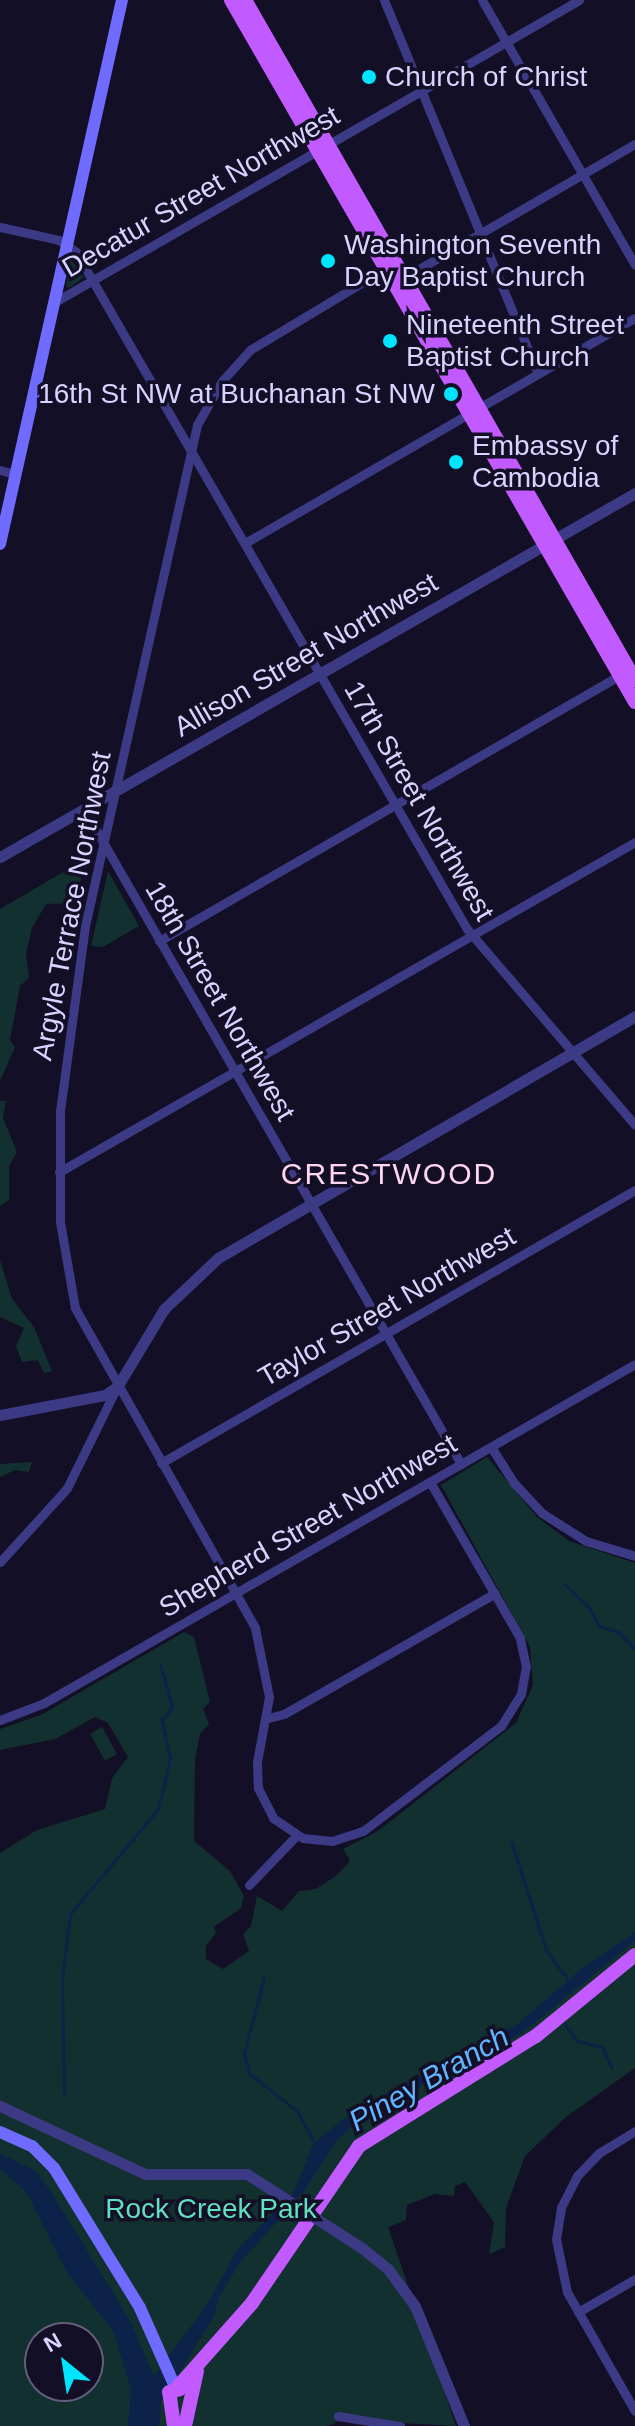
<!DOCTYPE html>
<style>
body{margin:0}
#map{position:relative;width:635px;height:2426px;overflow:hidden;background:#130f26;font-family:Arial,sans-serif}
div>[style]{position:absolute}
[style*='--x']{left:calc(var(--x)*1px);top:calc(var(--y)*1px);width:calc(var(--w)*1px);rotate:calc(var(--a)*1deg)}
.green>*{inset:0;background:#12302f}
.water>*{inset:0;background:#0c2248}
.stream>*{height:3px;margin:-1.5px;padding:0 1.5px;transform-origin:1.5px;border-radius:1.5px;background:#0c2248}
.minor>*{height:9px;margin:-4.5px;padding:0 4.5px;transform-origin:4.5px;border-radius:4.5px;background:#3d3a85}
.tertiary>*{height:11px;margin:-5.5px;padding:0 5.5px;transform-origin:5.5px;border-radius:5.5px;background:#3d3a85}
.secondary>*{height:12px;margin:-6px;padding:0 6px;transform-origin:6px;border-radius:6px;background:#6f6bff}
.primary>*{height:14px;margin:-7px;padding:0 7px;transform-origin:7px;border-radius:7px;background:#c25bff}
.tertiary-bridge>*{height:11px;margin:-5.5px;padding:0 5.5px;transform-origin:5.5px;border-radius:5.5px;background:#3d3a85}
.dots>*{width:22px;height:22px;translate:-50% -50%;box-sizing:border-box;border:4px solid #130f26;border-radius:50%}
span{translate:-50% -50%;white-space:nowrap;text-align:center;line-height:1.15;-webkit-text-stroke:7px #130f26;paint-order:stroke}
.poi-label{font-size:28px;color:#d9d4ff}
.left{translate:0 -50%;text-align:left}
.right{translate:-100% -50%;text-align:right}
.street-label{font-size:28px;color:#d9d4ff}
.park-label{font-size:28px;color:#5fe0c0}
.neighbourhood-label{font-size:30px;color:#ffd6f0;letter-spacing:2px}
.water-label{font-size:30px;color:#62b6ff;font-style:italic}
.north{position:absolute;left:24px;top:2322px;width:80px;height:80px;box-sizing:border-box;background:#130f26;border:2px solid #625e7d;border-radius:50%;rotate:330deg;font-size:22px;font-weight:700;line-height:32px;text-align:center;color:#d9d4ff}
.north::after{content:'';display:block;margin:auto;width:28px;height:36px;background:#00e5ff;clip-path:polygon(50% 0,100% 100%,50% 72%,0 100%)}
</style>
<div id="map">
<div class="green">
<i style="clip-path:polygon(71px 260px,84px 277px,69px 288px,66px 286px)"></i>
<i style="clip-path:polygon(84px 860px,77px 903px,46px 904px,32px 928px,26px 953px,29px 978px,20px 986px,10px 1040px,15px 1047px,0 1081px,0 909px)"></i>
<i style="clip-path:polygon(108px 871px,139px 926px,103px 947px,91px 946px)"></i>
<i style="clip-path:polygon(0 1101px,6px 1101px,3px 1118px,17px 1152px,9px 1166px,9px 1200px,0 1206px)"></i>
<i style="clip-path:polygon(0 1260px,12px 1299px,34px 1327px,52px 1371px,44px 1373px,38px 1360px,22px 1362px,16px 1346px,24px 1328px,0 1317px)"></i>
<i style="clip-path:polygon(evenodd,487px 1457px,537px 1517px,569px 1541px,635px 1563px,635px 2068px,566px 2117px,525px 2156px,506px 2208px,505px 2247px,489px 2254px,494px 2222px,465px 2182px,455px 2186px,454px 2196px,435px 2194px,407px 2205px,406px 2220px,388px 2227px,456px 2426px,342px 2420px,327px 2426px,0 2426px,0 1853px,37px 1830px,105px 1809px,112px 1778px,128px 1757px,108px 1723px,95px 1717px,55px 1739px,0 1750px,0 1729px,41px 1715px,184px 1632px,194px 1637px,210px 1702px,203px 1709px,209px 1724px,200px 1734px,195px 1760px,194px 1841px,230px 1871px,244px 1896px,241px 1908px,214px 1927px,216px 1933px,206px 1946px,206px 1959px,223px 1969px,249px 1951px,243px 1934px,251px 1926px,257px 1896px,282px 1911px,299px 1891px,316px 1889px,336px 1876px,350px 1861px,343px 1849px,378px 1831px,516px 1723px,533px 1685px,530px 1647px,441px 1485px,487px 1457px,40px 2338px,88px 2338px,88px 2386px,40px 2386px,40px 2338px)"></i>
<i style="clip-path:polygon(32px 1462px,29px 1472px,15px 1470px,0 1477px,0 1464px)"></i>
<i style="clip-path:polygon(102px 1727px,117px 1754px,105px 1761px,90px 1734px)"></i>
</div>
<div class="water">
<i style="clip-path:polygon(635px 1932px,635px 1941px,521px 2034px,368px 2113px,337px 2140px,305px 2190px,239px 2264px,219px 2297px,214px 2317px,161px 2401px,159px 2426px,128px 2426px,131px 2388px,113px 2331px,66px 2271px,27px 2193px,0 2169px,0 2153px,36px 2171px,53px 2195px,130px 2321px,154px 2376px,208px 2303px,237px 2250px,294px 2192px,313px 2145px,327px 2132px,359px 2108px,519px 2023px,581px 1969px)"></i>
</div>
<div class="stream">
<i style="--x:564;--y:1584;--w:33;--a:43"></i>
<i style="--x:588;--y:1606;--w:23;--a:61"></i>
<i style="--x:599;--y:1626;--w:22;--a:18"></i>
<i style="--x:620;--y:1633;--w:22;--a:47"></i>
<i style="--x:511;--y:1841;--w:114;--a:72.2"></i>
<i style="--x:546;--y:1950;--w:41;--a:54"></i>
<i style="--x:264;--y:1977;--w:80;--a:104.6"></i>
<i style="--x:244;--y:2054;--w:20;--a:75"></i>
<i style="--x:249;--y:2073;--w:61;--a:38.4"></i>
<i style="--x:297;--y:2111;--w:39;--a:61"></i>
<i style="--x:563;--y:2021;--w:24;--a:55"></i>
<i style="--x:577;--y:2041;--w:26;--a:13"></i>
<i style="--x:602;--y:2047;--w:23;--a:65"></i>
<i style="--x:64;--y:2094;--w:116;--a:-91"></i>
<i style="--x:62;--y:1978;--w:64;--a:-82.9"></i>
<i style="--x:70;--y:1914;--w:137;--a:-50"></i>
<i style="--x:158;--y:1809;--w:51;--a:-76.5"></i>
<i style="--x:170;--y:1759;--w:40;--a:-102"></i>
<i style="--x:162;--y:1720;--w:16;--a:-52"></i>
<i style="--x:172;--y:1707;--w:45;--a:-105.6"></i>
</div>
<div class="minor">
<i style="--x:384;--y:0;--w:404;--a:67.6"></i>
<i style="--x:482;--y:0;--w:306;--a:60"></i>
<i style="--x:0;--y:227;--w:60;--a:12.4"></i>
<i style="--x:59;--y:240;--w:21;--a:35"></i>
<i style="--x:76;--y:252;--w:782;--a:59.99"></i>
<i style="--x:467;--y:929;--w:258;--a:49.4"></i>
<i style="--x:388;--y:267;--w:161;--a:149"></i>
<i style="--x:250;--y:350;--w:42;--a:132.1"></i>
<i style="--x:222;--y:381;--w:51;--a:119.6"></i>
<i style="--x:197;--y:425;--w:513;--a:102.6"></i>
<i style="--x:85;--y:926;--w:187;--a:97.7"></i>
<i style="--x:60;--y:1111;--w:111;--a:90"></i>
<i style="--x:60;--y:1222;--w:87;--a:80.1"></i>
<i style="--x:75;--y:1308;--w:367;--a:60.6"></i>
<i style="--x:255;--y:1628;--w:70;--a:78.5"></i>
<i style="--x:269;--y:1697;--w:66;--a:100.5"></i>
<i style="--x:257;--y:1762;--w:26;--a:88"></i>
<i style="--x:258;--y:1788;--w:34;--a:63"></i>
<i style="--x:273;--y:1818;--w:36;--a:34"></i>
<i style="--x:303;--y:1838;--w:29;--a:6"></i>
<i style="--x:332;--y:1841;--w:33;--a:-18"></i>
<i style="--x:363;--y:1831;--w:173;--a:-37.3"></i>
<i style="--x:501;--y:1726;--w:38;--a:-58"></i>
<i style="--x:521;--y:1694;--w:27;--a:-80"></i>
<i style="--x:526;--y:1667;--w:30;--a:-102"></i>
<i style="--x:520;--y:1638;--w:180;--a:-120"></i>
<i style="--x:400;--y:280;--w:272;--a:-30.1"></i>
<i style="--x:53;--y:303;--w:607;--a:-29.94"></i>
<i style="--x:0;--y:470;--w:16;--a:15"></i>
<i style="--x:245;--y:543;--w:450;--a:-30"></i>
<i style="--x:84;--y:809;--w:756;--a:60.08"></i>
<i style="--x:159;--y:941;--w:534;--a:-29.97"></i>
<i style="--x:59;--y:1172;--w:664;--a:-29.81"></i>
<i style="--x:491;--y:1447;--w:43;--a:57.4"></i>
<i style="--x:514;--y:1483;--w:41;--a:47"></i>
<i style="--x:542;--y:1513;--w:52;--a:32.5"></i>
<i style="--x:586;--y:1541;--w:51;--a:17"></i>
<i style="--x:161;--y:1463;--w:547;--a:-29.94"></i>
<i style="--x:0;--y:1562;--w:100;--a:-47.8"></i>
<i style="--x:67;--y:1488;--w:113;--a:-63.7"></i>
<i style="--x:268;--y:1718;--w:16;--a:-14"></i>
<i style="--x:284;--y:1714;--w:243;--a:-29.8"></i>
<i style="--x:0;--y:1720;--w:47;--a:-21.1"></i>
<i style="--x:44;--y:1703;--w:681;--a:-29.84"></i>
<i style="--x:249;--y:1885;--w:69;--a:-46.2"></i>
<i style="--x:635;--y:2131;--w:42;--a:148.6"></i>
<i style="--x:599;--y:2153;--w:32;--a:134"></i>
<i style="--x:577;--y:2176;--w:36;--a:117"></i>
<i style="--x:561;--y:2208;--w:31;--a:99"></i>
<i style="--x:556;--y:2239;--w:54;--a:78.3"></i>
<i style="--x:567;--y:2292;--w:137;--a:60.3"></i>
<i style="--x:578;--y:2312;--w:66;--a:-30.1"></i>
<i style="--x:338;--y:2416;--w:63;--a:9.2"></i>
</div>
<div class="tertiary">
<i style="--x:0;--y:857;--w:732;--a:-29.82"></i>
<i style="--x:0;--y:1415;--w:107;--a:-10.8"></i>
<i style="--x:105;--y:1395;--w:14;--a:-34"></i>
<i style="--x:117;--y:1387;--w:91;--a:-58.9"></i>
<i style="--x:164;--y:1309;--w:74;--a:-43.4"></i>
<i style="--x:218;--y:1258;--w:482;--a:-30.1"></i>
<i style="--x:0;--y:2106;--w:160;--a:25.1"></i>
<i style="--x:145;--y:2174;--w:102;--a:0"></i>
<i style="--x:362;--y:2248;--w:33;--a:39"></i>
<i style="--x:388;--y:2269;--w:46;--a:53.9"></i>
<i style="--x:415;--y:2306;--w:130;--a:67.8"></i>
</div>
<div class="secondary">
<i style="--x:0;--y:544;--w:558;--a:-77.36"></i>
<i style="--x:0;--y:2132;--w:35;--a:24"></i>
<i style="--x:32;--y:2146;--w:31;--a:45"></i>
<i style="--x:54;--y:2168;--w:164;--a:58.4"></i>
<i style="--x:140;--y:2308;--w:89;--a:66"></i>
</div>
<div class="primary">
<i style="--x:231;--y:0;--w:810;--a:60.08"></i>
<i style="--x:245;--y:0;--w:784;--a:60.16"></i>
<i style="--x:176;--y:2389;--w:115;--a:-48.5"></i>
<i style="--x:252;--y:2303;--w:190;--a:-55.7"></i>
<i style="--x:359;--y:2146;--w:208;--a:-31.9"></i>
<i style="--x:536;--y:2036;--w:128;--a:-39.3"></i>
<i style="--x:174;--y:2426;--w:34;--a:-98"></i>
<i style="--x:169;--y:2392;--w:11;--a:-15"></i>
<i style="--x:185;--y:2426;--w:56;--a:-77.7"></i>
</div>
<div class="tertiary-bridge">
<i style="--x:247;--y:2174;--w:137;--a:32.8"></i>
</div>
<div class="dots">
<i style="left:369px;top:77px;background:#00e5ff"></i>
<i style="left:328px;top:261px;background:#00e5ff"></i>
<i style="left:390px;top:341px;background:#00e5ff"></i>
<i style="left:451px;top:394px;background:#00e5ff"></i>
<i style="left:456px;top:462px;background:#00e5ff"></i>
</div>
<div class="poi-label">
<span class="left" style="left:385px;top:77px">Church of Christ</span>
<span class="left" style="left:344px;top:261px">Washington Seventh<br>Day Baptist Church</span>
<span class="left" style="left:406px;top:341px">Nineteenth Street<br>Baptist Church</span>
<span class="right" style="left:435px;top:394px">16th St NW at Buchanan St NW</span>
<span class="left" style="left:472px;top:462px">Embassy of<br>Cambodia</span>
</div>
<div class="street-label">
<span style="left:201px;top:192px;rotate:-30deg">Decatur Street Northwest</span>
<span style="left:306px;top:655px;rotate:-30deg">Allison Street Northwest</span>
<span style="left:419px;top:801px;rotate:60deg">17th Street Northwest</span>
<span style="left:72px;top:906px;rotate:-79deg">Argyle Terrace Northwest</span>
<span style="left:220px;top:1001px;rotate:60deg">18th Street Northwest</span>
<span style="left:387px;top:1307px;rotate:-30deg">Taylor Street Northwest</span>
<span style="left:308px;top:1526px;rotate:-30deg">Shepherd Street Northwest</span>
</div>
<div class="park-label">
<span style="left:211px;top:2209px">Rock Creek Park</span>
</div>
<div class="neighbourhood-label">
<span style="left:389px;top:1174px">CRESTWOOD</span>
</div>
<div class="water-label">
<span style="left:429px;top:2079px;rotate:-30deg">Piney Branch</span>
</div>
<div class="north">N</div>
</div>
